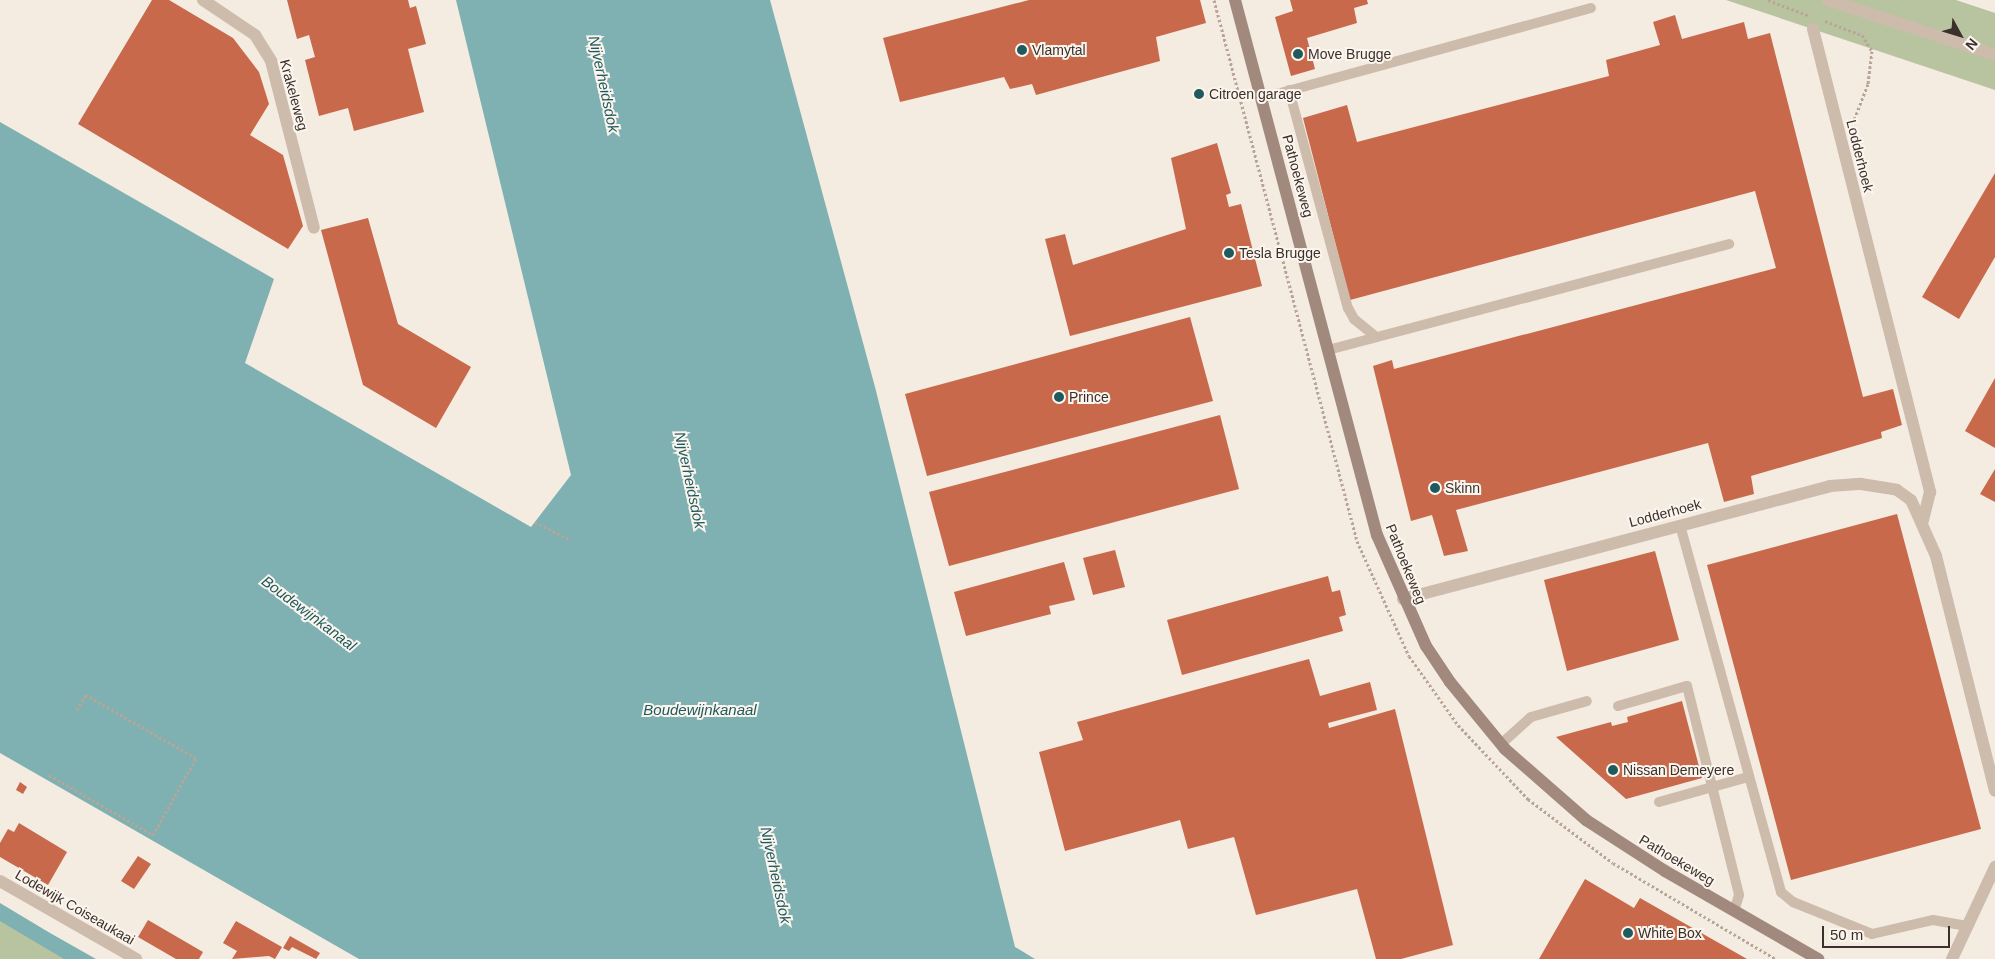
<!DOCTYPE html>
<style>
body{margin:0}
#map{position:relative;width:1995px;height:959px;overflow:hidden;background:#f4ebe1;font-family:Helvetica,sans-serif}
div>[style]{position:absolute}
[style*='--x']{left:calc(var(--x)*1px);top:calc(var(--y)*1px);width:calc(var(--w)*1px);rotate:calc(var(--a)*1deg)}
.green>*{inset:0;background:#b8c4a0}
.water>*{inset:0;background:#7fb0b2}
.building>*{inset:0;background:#c8694b}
.path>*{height:3px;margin-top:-1.5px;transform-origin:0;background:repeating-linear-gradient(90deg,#b9a596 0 2.5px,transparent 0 5px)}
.service>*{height:10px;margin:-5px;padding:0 5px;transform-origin:5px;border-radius:5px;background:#cdbbac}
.minor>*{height:12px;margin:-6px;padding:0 6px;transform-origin:6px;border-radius:6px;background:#cdbbac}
.tertiary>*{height:12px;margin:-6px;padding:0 6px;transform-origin:6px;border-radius:6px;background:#cdbbac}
.secondary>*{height:12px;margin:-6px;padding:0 6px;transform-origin:6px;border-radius:6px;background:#a18a7d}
.dots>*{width:14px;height:14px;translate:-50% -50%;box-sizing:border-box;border:2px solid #fbf5ee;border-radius:50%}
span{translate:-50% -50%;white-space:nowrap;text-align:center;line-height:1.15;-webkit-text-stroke:4px #fbf5ee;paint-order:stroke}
.poi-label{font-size:14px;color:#3b302b}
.left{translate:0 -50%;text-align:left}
.street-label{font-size:14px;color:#3b302b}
.water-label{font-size:15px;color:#1f5a5e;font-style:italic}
.north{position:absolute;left:1935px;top:10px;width:50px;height:50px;-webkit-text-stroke:4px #fbf5ee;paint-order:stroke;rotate:129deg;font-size:14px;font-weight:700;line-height:20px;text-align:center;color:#3b302b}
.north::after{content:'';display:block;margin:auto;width:18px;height:22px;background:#3b302b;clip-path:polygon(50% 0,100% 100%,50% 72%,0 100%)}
.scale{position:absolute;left:1822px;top:926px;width:128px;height:22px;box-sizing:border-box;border:2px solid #3b302b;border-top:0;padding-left:6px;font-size:15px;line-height:18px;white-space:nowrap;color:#3b302b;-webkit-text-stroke:4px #fbf5ee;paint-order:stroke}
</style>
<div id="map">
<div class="green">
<i style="clip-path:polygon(1726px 0,1956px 0,1995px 13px,1995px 90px)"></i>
<i style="clip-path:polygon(0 911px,83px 959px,0 959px)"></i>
</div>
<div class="water">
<i style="clip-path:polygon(456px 0,770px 0,875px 387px,1015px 947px,1035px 959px,359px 959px,0 753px,0 122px,274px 279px,245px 363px,531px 527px,571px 475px)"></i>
<i style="clip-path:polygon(0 903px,50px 933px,96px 959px,64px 959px,15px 930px,0 921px)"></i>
</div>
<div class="building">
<i style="clip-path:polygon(152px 0,169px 0,233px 38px,259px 72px,269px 104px,250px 135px,283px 155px,303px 226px,288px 249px,78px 124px)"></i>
<i style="clip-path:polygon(287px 0,408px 0,410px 8px,416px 6px,426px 44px,408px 49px,424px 112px,354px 131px,348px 108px,319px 116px,305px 60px,315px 57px,309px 35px,297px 39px)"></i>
<i style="clip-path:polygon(1029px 0,1200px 0,1206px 23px,1156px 37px,1160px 61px,1036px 95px,1032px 84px,1010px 89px,1004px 77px,900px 102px,883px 38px)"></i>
<i style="clip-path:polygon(1290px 0,1367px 0,1368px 4px,1354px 8px,1357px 23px,1307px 38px,1315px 69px,1291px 76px,1275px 17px,1293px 11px)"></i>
<i style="clip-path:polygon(1675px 15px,1682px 39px,1744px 22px,1748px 39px,1770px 33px,1863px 397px,1893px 389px,1902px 425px,1881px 432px,1882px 438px,1751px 476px,1754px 494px,1724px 502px,1708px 443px,1456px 510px,1468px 551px,1444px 556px,1432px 515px,1411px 521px,1373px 366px,1392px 360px,1394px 369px,1776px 268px,1755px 191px,1350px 300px,1303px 118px,1347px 105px,1357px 142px,1609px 76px,1606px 60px,1660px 45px,1653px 22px)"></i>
<i style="clip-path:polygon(1203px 89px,1205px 95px,1195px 98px,1193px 92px)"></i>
<i style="clip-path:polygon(1217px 143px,1231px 193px,1226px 195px,1229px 207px,1241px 204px,1262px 286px,1070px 336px,1045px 239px,1065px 234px,1073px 265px,1186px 229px,1171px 158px)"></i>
<i style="clip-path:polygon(1995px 173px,1995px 257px,1959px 319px,1922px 297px)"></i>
<i style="clip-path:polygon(368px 218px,398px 324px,471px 367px,436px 428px,363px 385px,321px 230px)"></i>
<i style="clip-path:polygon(1190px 317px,1213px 401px,927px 476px,905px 394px)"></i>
<i style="clip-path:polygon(1995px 378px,1995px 448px,1965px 431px)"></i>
<i style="clip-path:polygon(1220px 415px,1239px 489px,949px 566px,929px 492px)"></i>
<i style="clip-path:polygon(1995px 469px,1995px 502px,1980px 494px)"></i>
<i style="clip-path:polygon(1897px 514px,1981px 829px,1791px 880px,1707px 565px)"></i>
<i style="clip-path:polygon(1115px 550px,1125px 587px,1093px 595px,1083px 558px)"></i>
<i style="clip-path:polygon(1655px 551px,1679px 640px,1567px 671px,1544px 580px)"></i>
<i style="clip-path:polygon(1064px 562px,1075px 600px,1049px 606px,1051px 614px,966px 636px,954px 592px)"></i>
<i style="clip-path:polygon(1328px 576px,1332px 592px,1340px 590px,1346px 615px,1339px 617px,1343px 631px,1182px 675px,1167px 620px)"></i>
<i style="clip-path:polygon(1309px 659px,1320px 696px,1370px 682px,1377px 710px,1328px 723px,1329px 728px,1395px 709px,1453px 945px,1401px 959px,1376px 959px,1357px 889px,1256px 915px,1234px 837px,1188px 849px,1180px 820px,1065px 851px,1039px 752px,1083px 740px,1077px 722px)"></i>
<i style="clip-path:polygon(1682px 701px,1702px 778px,1626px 799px,1556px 737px,1611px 722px,1612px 726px,1628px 722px,1627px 717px)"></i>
<i style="clip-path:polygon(20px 782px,27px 787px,23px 794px,16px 790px)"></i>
<i style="clip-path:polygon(19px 823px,67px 852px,48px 885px,0 857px,0 843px,8px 829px,14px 832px)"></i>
<i style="clip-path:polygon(138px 856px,151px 864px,134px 889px,121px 881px)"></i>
<i style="clip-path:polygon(1585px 879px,1634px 908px,1640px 898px,1747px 959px,1539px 959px)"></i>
<i style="clip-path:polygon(148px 920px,203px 952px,199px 959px,176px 959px,138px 937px)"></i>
<i style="clip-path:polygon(236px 921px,282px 947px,275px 959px,269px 956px,232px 959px,237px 951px,223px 943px)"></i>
<i style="clip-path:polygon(290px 936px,320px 953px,316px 959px,292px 947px,289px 951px,283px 948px)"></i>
</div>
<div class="path">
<i style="--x:1214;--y:0;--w:560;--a:75.19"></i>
<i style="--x:1357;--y:541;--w:126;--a:65.7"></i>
<i style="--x:1409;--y:656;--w:85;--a:54.6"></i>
<i style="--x:1458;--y:725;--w:102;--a:46.6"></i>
<i style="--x:1528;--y:799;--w:106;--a:37"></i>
<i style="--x:1613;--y:863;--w:189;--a:30.5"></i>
<i style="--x:1768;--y:0;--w:45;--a:20.9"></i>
<i style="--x:1825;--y:21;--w:40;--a:21"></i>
<i style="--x:1862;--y:35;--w:19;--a:58"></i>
<i style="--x:1872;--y:51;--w:33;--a:97"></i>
<i style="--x:1868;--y:84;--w:44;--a:111.3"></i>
<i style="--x:535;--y:522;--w:39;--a:27"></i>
<i style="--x:49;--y:775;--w:120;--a:30"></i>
<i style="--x:153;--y:835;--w:88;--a:-60.8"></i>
<i style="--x:196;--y:758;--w:127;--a:-150.2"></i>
<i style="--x:86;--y:695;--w:19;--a:122"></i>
</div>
<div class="service">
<i style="--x:1289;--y:90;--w:226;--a:74.9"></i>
<i style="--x:1348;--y:308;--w:13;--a:61"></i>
<i style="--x:1354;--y:319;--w:28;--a:39"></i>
<i style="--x:1262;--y:98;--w:341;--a:-15.3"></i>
<i style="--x:1328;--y:350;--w:415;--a:-14.8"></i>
<i style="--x:1680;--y:525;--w:381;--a:74.6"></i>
<i style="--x:1781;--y:892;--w:16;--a:40"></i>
<i style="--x:1793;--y:902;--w:85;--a:22.1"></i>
<i style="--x:1872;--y:934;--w:63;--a:-12.9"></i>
<i style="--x:1933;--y:920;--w:36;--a:10"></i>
<i style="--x:1618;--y:706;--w:72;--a:-16.2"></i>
<i style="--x:1687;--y:686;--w:215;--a:76"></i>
<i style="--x:1739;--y:895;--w:17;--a:107"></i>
<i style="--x:1501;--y:744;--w:40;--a:-42"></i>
<i style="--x:1531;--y:717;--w:58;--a:-15.9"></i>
<i style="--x:1659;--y:802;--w:92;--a:-15.7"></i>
</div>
<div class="minor">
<i style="--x:203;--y:0;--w:63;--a:33.9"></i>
<i style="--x:255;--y:35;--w:31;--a:58"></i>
<i style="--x:271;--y:61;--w:172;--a:75.6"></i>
<i style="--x:1828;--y:0;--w:176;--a:18.2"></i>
<i style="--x:1813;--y:29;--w:478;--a:75.8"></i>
<i style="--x:1930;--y:492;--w:30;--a:104"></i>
<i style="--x:1403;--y:599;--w:442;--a:-14.8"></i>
<i style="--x:1830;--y:486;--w:31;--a:-4"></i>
<i style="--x:1861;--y:484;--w:36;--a:9"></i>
<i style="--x:1897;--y:490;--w:17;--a:36"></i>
<i style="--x:1911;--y:500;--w:61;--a:65.9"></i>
<i style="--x:1936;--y:556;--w:242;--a:75.9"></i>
<i style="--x:1952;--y:959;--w:102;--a:-64.9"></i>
</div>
<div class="tertiary">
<i style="--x:0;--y:881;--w:157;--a:29.8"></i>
</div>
<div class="secondary">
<i style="--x:1235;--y:0;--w:554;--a:75.14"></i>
<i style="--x:1377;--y:535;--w:121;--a:66.2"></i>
<i style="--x:1426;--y:646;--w:43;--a:56.3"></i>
<i style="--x:1450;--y:682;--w:87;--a:50.6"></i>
<i style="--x:1505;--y:749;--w:108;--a:41.2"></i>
<i style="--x:1586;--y:820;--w:94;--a:32.8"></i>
<i style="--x:1665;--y:871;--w:177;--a:29.9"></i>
</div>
<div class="dots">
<i style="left:1022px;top:50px;background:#1f5a5e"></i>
<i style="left:1298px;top:54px;background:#1f5a5e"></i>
<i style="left:1199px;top:94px;background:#1f5a5e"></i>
<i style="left:1229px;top:253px;background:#1f5a5e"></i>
<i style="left:1059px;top:397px;background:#1f5a5e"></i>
<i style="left:1435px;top:488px;background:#1f5a5e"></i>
<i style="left:1613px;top:770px;background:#1f5a5e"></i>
<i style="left:1628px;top:933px;background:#1f5a5e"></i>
</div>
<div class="poi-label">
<span class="left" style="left:1032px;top:50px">Vlamytal</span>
<span class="left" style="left:1308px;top:54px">Move Brugge</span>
<span class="left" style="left:1209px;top:94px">Citroen garage</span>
<span class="left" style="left:1239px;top:253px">Tesla Brugge</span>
<span class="left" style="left:1069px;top:397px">Prince</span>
<span class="left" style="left:1445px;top:488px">Skinn</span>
<span class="left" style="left:1623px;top:770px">Nissan Demeyere</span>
<span class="left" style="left:1638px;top:933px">White Box</span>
</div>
<div class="street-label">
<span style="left:294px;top:95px;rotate:75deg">Krakeleweg</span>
<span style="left:1860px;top:156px;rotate:76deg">Lodderhoek</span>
<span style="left:1298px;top:176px;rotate:75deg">Pathoekeweg</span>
<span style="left:1665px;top:513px;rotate:-15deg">Lodderhoek</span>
<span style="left:1406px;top:564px;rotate:68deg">Pathoekeweg</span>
<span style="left:1677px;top:860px;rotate:31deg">Pathoekeweg</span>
<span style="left:75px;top:907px;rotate:30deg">Lodewijk Coiseaukaai</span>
</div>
<div class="water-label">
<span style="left:604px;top:84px;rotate:78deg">Nijverheidsdok</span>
<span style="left:690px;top:480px;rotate:78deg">Nijverheidsdok</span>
<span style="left:309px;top:613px;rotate:37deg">Boudewijnkanaal</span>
<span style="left:700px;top:710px">Boudewijnkanaal</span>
<span style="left:776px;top:875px;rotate:78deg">Nijverheidsdok</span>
</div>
<div class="north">N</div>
<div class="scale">50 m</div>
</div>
